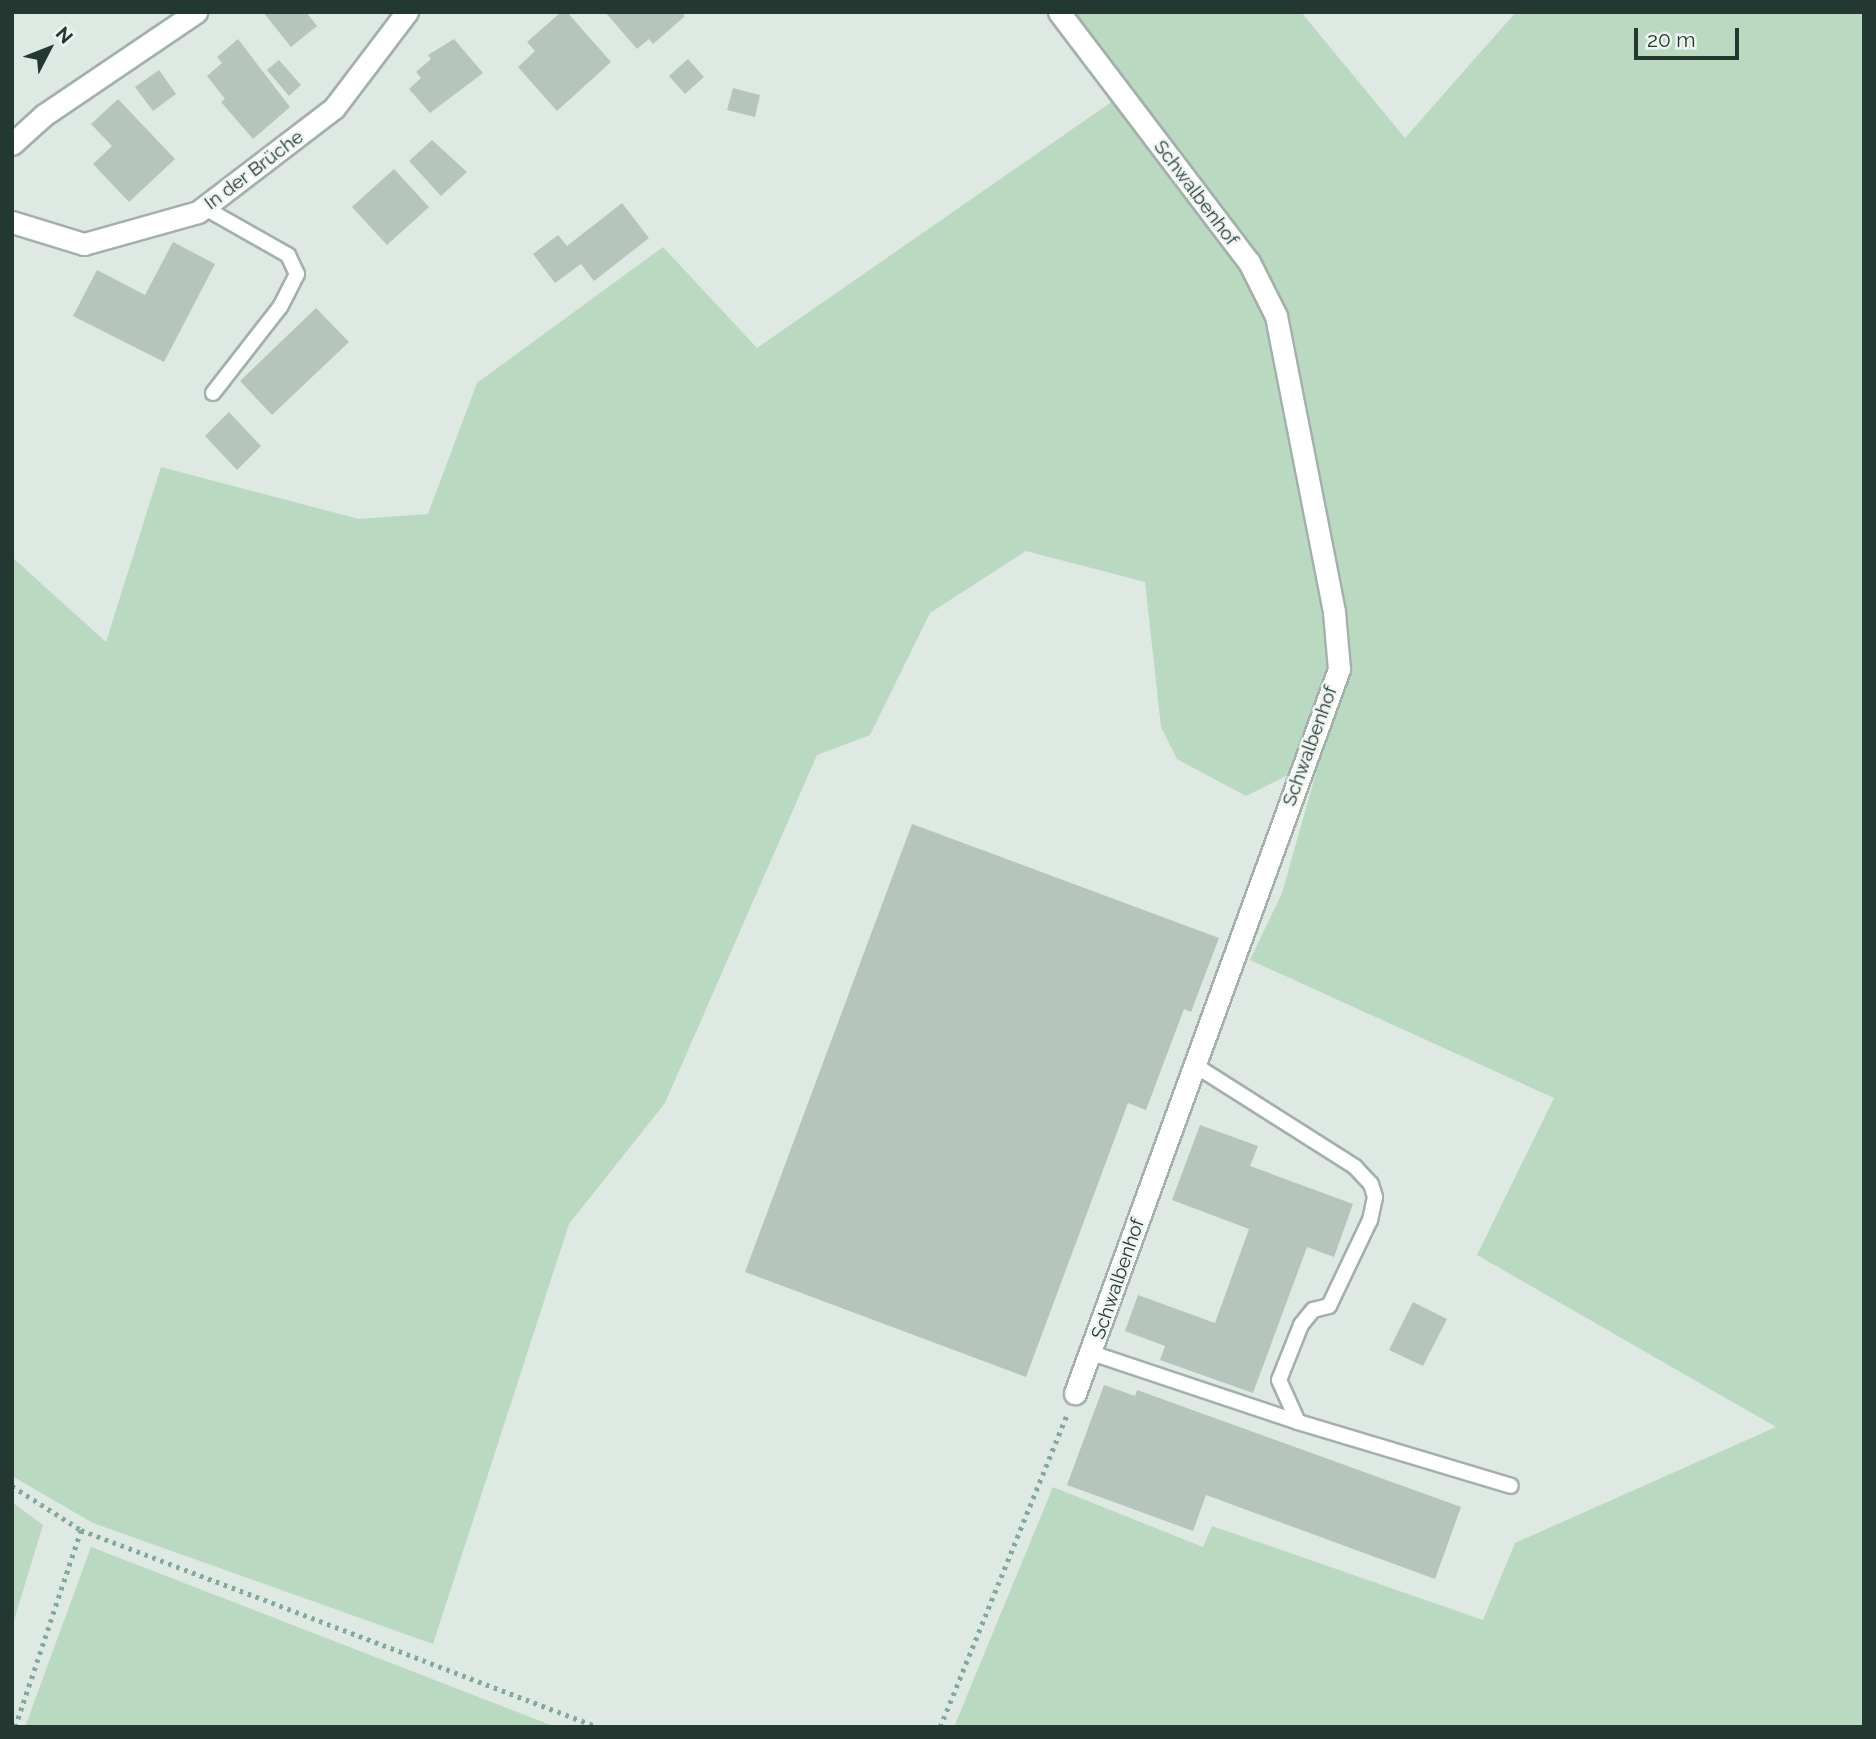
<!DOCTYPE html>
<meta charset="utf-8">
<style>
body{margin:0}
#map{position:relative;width:1876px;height:1739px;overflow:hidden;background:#dfe9e4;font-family:Raleway,sans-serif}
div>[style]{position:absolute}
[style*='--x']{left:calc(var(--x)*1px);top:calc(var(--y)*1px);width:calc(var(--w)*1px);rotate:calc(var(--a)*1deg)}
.green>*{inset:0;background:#b9d9c1}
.building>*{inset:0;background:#b5c4bd}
.path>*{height:4.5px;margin-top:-2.25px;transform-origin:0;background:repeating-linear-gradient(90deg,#82aa9c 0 3.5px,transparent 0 8.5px)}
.roads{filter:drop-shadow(2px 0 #a3b0ab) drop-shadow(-2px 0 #a3b0ab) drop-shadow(0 2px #a3b0ab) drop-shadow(0 -2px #a3b0ab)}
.service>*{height:14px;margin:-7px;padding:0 7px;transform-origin:7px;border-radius:7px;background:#fff}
.minor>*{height:21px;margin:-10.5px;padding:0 10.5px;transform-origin:10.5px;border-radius:10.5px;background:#fff}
span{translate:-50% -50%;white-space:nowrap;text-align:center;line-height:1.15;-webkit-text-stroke:5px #eff6f2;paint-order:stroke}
.street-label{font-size:19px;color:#223831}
.frame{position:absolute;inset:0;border:14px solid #223831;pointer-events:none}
.north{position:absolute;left:14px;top:14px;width:70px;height:70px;-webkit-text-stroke:5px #eff6f2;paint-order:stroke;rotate:48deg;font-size:19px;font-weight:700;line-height:28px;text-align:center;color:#223831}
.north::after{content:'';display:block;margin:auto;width:24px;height:32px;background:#223831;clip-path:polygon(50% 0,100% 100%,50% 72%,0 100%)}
.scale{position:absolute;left:1634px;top:28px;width:105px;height:32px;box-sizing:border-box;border:4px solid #223831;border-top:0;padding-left:9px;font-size:21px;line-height:24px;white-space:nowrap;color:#223831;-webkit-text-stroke:5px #eff6f2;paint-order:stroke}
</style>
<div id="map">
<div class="green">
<i style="clip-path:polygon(1068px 12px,1301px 12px,1405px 138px,1516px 12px,1864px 12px,1864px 1727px,954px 1727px,1053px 1487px,1203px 1547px,1212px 1526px,1483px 1620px,1515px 1543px,1776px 1427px,1477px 1255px,1554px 1098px,1250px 960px,1282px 893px,1344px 674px,1339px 612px,1316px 462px,1285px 316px,1259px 262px)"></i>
<i style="clip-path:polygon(1120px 96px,1243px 264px,1271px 317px,1328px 616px,1330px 667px,1288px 775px,1246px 796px,1177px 759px,1161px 727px,1145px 582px,1026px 551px,930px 613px,870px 735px,817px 755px,665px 1103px,569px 1224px,433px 1644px,93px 1523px,12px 1476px,12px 557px,106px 642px,161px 467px,359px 519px,428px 514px,477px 383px,663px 247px,757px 348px)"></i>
<i style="clip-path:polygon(12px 1502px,43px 1525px,12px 1627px)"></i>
<i style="clip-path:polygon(91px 1547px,538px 1720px,556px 1727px,25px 1727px)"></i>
</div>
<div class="building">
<i style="clip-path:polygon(263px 12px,306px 12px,317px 26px,291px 47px)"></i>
<i style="clip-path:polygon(561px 12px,567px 12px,611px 62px,557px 111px,518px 67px,535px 51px,527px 42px)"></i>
<i style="clip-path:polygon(605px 12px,681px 12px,685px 16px,653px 44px,649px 39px,637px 49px)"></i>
<i style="clip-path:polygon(238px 39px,290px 107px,253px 139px,221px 102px,225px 99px,207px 76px,222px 63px,217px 57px)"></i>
<i style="clip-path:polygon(454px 39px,483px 73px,430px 113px,409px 89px,421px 78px,416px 72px,431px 59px,428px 55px)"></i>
<i style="clip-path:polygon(688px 59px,704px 77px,685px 94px,669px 76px)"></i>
<i style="clip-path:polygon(279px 60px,301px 85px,289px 96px,267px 70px)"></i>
<i style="clip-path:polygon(159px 70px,176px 94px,153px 111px,135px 87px)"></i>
<i style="clip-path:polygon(733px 88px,760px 95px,755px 117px,727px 110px)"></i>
<i style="clip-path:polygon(118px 99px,175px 159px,129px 202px,93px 164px,112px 146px,91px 124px)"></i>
<i style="clip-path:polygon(432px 140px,467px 172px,441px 196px,409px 161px)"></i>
<i style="clip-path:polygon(394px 169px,429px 207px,387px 245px,352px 207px)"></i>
<i style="clip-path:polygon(622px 203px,649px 238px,594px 281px,581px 264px,555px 283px,533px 254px,558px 235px,567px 246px)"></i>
<i style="clip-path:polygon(173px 242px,215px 264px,164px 362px,73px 316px,97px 270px,145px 295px)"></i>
<i style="clip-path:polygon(316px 308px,349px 342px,272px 415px,240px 381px)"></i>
<i style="clip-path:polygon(229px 412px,261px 446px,237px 470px,205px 436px)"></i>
<i style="clip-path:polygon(912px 824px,1219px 938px,1191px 1012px,1184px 1009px,1146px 1110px,1128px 1103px,1026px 1377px,745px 1272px)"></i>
<i style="clip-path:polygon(1200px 1125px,1258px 1146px,1250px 1166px,1353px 1204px,1334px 1257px,1307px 1247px,1253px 1393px,1160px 1360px,1165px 1346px,1125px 1331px,1138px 1295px,1215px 1323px,1249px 1229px,1172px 1200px)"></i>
<i style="clip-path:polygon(1413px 1302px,1447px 1319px,1423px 1366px,1389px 1350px)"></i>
<i style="clip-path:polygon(1104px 1385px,1135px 1396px,1137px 1390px,1461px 1507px,1435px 1579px,1206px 1495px,1193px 1531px,1067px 1485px)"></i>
</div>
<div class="path">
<i style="--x:12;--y:1486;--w:82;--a:32.5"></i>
<i style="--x:81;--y:1530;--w:553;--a:20.86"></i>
<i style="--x:15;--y:1727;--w:208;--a:-71.5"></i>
<i style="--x:940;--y:1727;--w:336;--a:-67.9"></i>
</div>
<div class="roads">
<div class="service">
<i style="--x:203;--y:207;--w:98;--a:29.5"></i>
<i style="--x:288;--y:255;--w:21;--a:65"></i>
<i style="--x:297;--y:274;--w:37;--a:117"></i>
<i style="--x:280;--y:307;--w:109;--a:127.9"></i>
<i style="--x:1193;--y:1064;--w:192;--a:32.4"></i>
<i style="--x:1355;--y:1167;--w:23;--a:47"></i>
<i style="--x:1371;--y:1184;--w:14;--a:73"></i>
<i style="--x:1375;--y:1197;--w:24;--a:102"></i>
<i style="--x:1370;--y:1220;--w:95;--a:115.5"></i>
<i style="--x:1329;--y:1306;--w:16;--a:166"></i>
<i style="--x:1313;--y:1310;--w:19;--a:129"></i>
<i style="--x:1301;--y:1325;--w:59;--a:111.8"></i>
<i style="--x:1279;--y:1380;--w:46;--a:65.7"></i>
<i style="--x:1298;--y:1422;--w:222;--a:16.7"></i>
<i style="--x:1092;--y:1353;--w:217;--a:18.5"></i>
</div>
<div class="minor">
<i style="--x:1059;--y:12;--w:314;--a:52.8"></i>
<i style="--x:1249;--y:262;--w:60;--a:63.4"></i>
<i style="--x:1276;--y:316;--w:302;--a:78.9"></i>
<i style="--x:1334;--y:612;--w:57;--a:85"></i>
<i style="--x:1339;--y:669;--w:771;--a:110.03"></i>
<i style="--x:12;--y:144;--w:43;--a:-42.2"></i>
<i style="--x:44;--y:115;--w:184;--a:-34.1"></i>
<i style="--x:12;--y:222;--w:75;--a:17"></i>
<i style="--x:84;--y:244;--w:118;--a:-15.7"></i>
<i style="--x:198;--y:212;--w:171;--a:-37.4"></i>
<i style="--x:334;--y:108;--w:121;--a:-52.8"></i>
</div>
</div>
<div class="street-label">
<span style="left:254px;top:170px;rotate:-37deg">In der Brüche</span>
<span style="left:1196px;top:193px;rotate:53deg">Schwalbenhof</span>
<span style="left:1310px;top:746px;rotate:-70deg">Schwalbenhof</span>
<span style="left:1118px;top:1279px;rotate:-71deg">Schwalbenhof</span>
</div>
<div class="frame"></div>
<div class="north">N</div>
<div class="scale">20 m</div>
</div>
